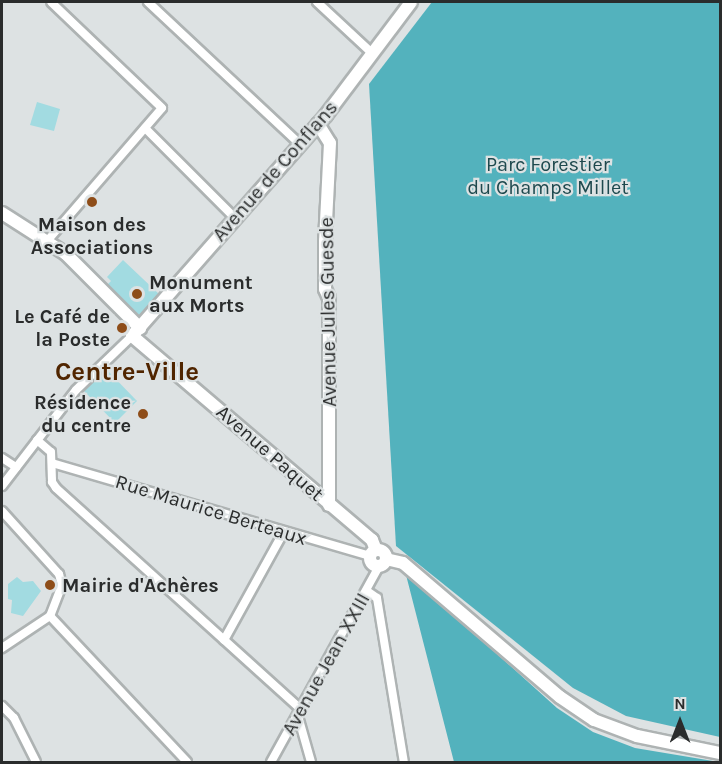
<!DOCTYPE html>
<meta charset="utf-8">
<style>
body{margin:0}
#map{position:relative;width:722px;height:764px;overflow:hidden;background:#dde2e3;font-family:Karla,sans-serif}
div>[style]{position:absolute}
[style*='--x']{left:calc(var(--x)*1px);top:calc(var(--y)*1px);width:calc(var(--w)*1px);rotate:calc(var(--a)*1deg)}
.green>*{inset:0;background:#a2dbe1}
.forest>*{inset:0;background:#53b2bd}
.roads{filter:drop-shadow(2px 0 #aeb3b3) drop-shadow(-2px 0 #aeb3b3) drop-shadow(0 2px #aeb3b3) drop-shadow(0 -2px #aeb3b3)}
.street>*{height:8px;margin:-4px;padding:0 4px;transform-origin:4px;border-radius:4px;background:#fff}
.secondary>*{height:12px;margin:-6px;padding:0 6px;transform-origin:6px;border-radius:6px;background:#fff}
.secondary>.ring{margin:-6px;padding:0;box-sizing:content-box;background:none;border:12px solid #fff;border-radius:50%}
.dots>*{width:16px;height:16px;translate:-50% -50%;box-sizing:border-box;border:3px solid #dde2e3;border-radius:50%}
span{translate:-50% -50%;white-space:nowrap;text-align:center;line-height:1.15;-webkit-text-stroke:4.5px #dde2e3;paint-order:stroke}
.park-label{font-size:20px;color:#1e494e}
.street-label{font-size:20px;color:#2a2c2c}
.poi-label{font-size:20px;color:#2a2c2c;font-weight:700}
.left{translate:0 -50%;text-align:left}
.right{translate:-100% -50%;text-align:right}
.district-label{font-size:26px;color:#502500;font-weight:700}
.frame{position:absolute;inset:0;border:3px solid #2a2c2c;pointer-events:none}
.north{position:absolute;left:650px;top:692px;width:60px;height:60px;-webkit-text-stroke:4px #dde2e3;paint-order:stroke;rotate:0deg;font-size:16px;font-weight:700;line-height:24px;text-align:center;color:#2a2c2c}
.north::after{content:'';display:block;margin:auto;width:21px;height:27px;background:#2a2c2c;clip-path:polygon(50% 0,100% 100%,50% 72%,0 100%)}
</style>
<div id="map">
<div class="green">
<i style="clip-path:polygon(37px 102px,60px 109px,54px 131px,30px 125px)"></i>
<i style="clip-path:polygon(123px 260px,160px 295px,140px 316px,106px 286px,111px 281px,107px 277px)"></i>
<i style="clip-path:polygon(106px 369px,137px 401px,115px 423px,84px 391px)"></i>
<i style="clip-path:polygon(17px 577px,23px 582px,33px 581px,41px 591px,23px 616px,11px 613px,12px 600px,8px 599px,8px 584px)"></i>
</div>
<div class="forest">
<i style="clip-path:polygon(432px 2px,720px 2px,720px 737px,626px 716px,573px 688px,396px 546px,369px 84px)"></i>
<i style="clip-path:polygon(405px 571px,557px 708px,593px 732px,635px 748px,719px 762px,454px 762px)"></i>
</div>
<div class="roads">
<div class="street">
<i style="--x:148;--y:2;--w:208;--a:43.1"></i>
<i style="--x:317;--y:2;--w:76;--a:42.9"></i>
<i style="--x:145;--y:128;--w:127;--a:45"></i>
<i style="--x:48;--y:240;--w:174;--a:-49.2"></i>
<i style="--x:162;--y:108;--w:153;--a:-136.3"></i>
<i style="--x:37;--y:440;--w:18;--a:41"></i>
<i style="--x:51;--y:452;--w:30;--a:88"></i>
<i style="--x:52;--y:482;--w:7;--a:56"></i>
<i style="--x:56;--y:488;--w:330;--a:42.1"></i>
<i style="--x:2;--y:458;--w:17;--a:33"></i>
<i style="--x:52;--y:463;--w:331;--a:16.3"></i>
<i style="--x:2;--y:486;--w:121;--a:-52.4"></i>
<i style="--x:76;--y:390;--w:78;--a:-44"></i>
<i style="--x:2;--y:511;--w:85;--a:47.9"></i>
<i style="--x:59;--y:574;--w:11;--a:75"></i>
<i style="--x:62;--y:585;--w:33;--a:111"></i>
<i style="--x:50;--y:616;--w:58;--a:146.3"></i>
<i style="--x:367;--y:591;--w:12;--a:35"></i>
<i style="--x:377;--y:598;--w:166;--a:80.7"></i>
<i style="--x:50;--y:616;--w:200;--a:46.8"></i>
<i style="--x:224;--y:640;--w:122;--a:-61.1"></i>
<i style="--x:2;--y:706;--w:17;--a:45"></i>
<i style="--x:14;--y:718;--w:49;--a:63.4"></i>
<i style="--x:298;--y:716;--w:48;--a:74.2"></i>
<i style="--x:271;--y:762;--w:224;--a:-61.1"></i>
</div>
<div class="secondary">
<i style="--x:318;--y:124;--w:22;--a:58"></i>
<i style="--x:330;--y:143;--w:98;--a:92.9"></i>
<i style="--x:325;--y:241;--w:48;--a:90"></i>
<i style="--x:325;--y:289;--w:10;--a:66"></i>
<i style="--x:329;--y:298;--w:207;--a:90"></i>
<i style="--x:2;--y:213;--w:76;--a:32.6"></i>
<i style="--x:66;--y:254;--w:105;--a:45"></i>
<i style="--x:376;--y:550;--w:11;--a:-112"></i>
<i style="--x:372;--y:540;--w:315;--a:-139.6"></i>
<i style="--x:132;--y:336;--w:294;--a:-48.7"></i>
<i style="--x:326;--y:115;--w:141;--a:-53"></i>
<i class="ring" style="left:370px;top:550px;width:4px;height:4px"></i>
<i style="--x:386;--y:559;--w:17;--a:13"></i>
<i style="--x:403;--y:563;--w:206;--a:40.5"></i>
<i style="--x:560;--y:697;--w:41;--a:34.1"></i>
<i style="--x:594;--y:720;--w:46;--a:20.4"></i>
<i style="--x:637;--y:736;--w:85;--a:11.6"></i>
</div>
</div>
<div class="dots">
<i style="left:92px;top:202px;background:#8e4d19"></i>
<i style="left:137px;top:294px;background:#8e4d19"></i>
<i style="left:122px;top:328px;background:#8e4d19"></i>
<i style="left:143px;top:414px;background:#8e4d19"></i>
<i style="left:50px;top:585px;background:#8e4d19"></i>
</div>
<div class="park-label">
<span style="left:548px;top:176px">Parc Forestier<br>du Champs Millet</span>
</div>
<div class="street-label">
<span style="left:275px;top:171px;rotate:-49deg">Avenue de Conflans</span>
<span style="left:328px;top:312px;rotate:-91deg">Avenue Jules Guesde</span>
<span style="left:270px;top:453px;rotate:41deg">Avenue Paquet</span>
<span style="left:211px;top:510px;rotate:17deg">Rue Maurice Berteaux</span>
<span style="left:326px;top:664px;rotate:-61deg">Avenue Jean XXIII</span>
</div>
<div class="poi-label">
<span style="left:92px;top:236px">Maison des<br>Associations</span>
<span class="left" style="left:149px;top:294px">Monument<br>aux Morts</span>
<span class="right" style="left:110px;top:328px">Le Café de<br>la Poste</span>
<span class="right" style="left:131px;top:414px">Résidence<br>du centre</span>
<span class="left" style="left:62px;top:585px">Mairie d'Achères</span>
</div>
<div class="district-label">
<span style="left:127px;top:372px">Centre-Ville</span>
</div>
<div class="frame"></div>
<div class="north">N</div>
</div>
